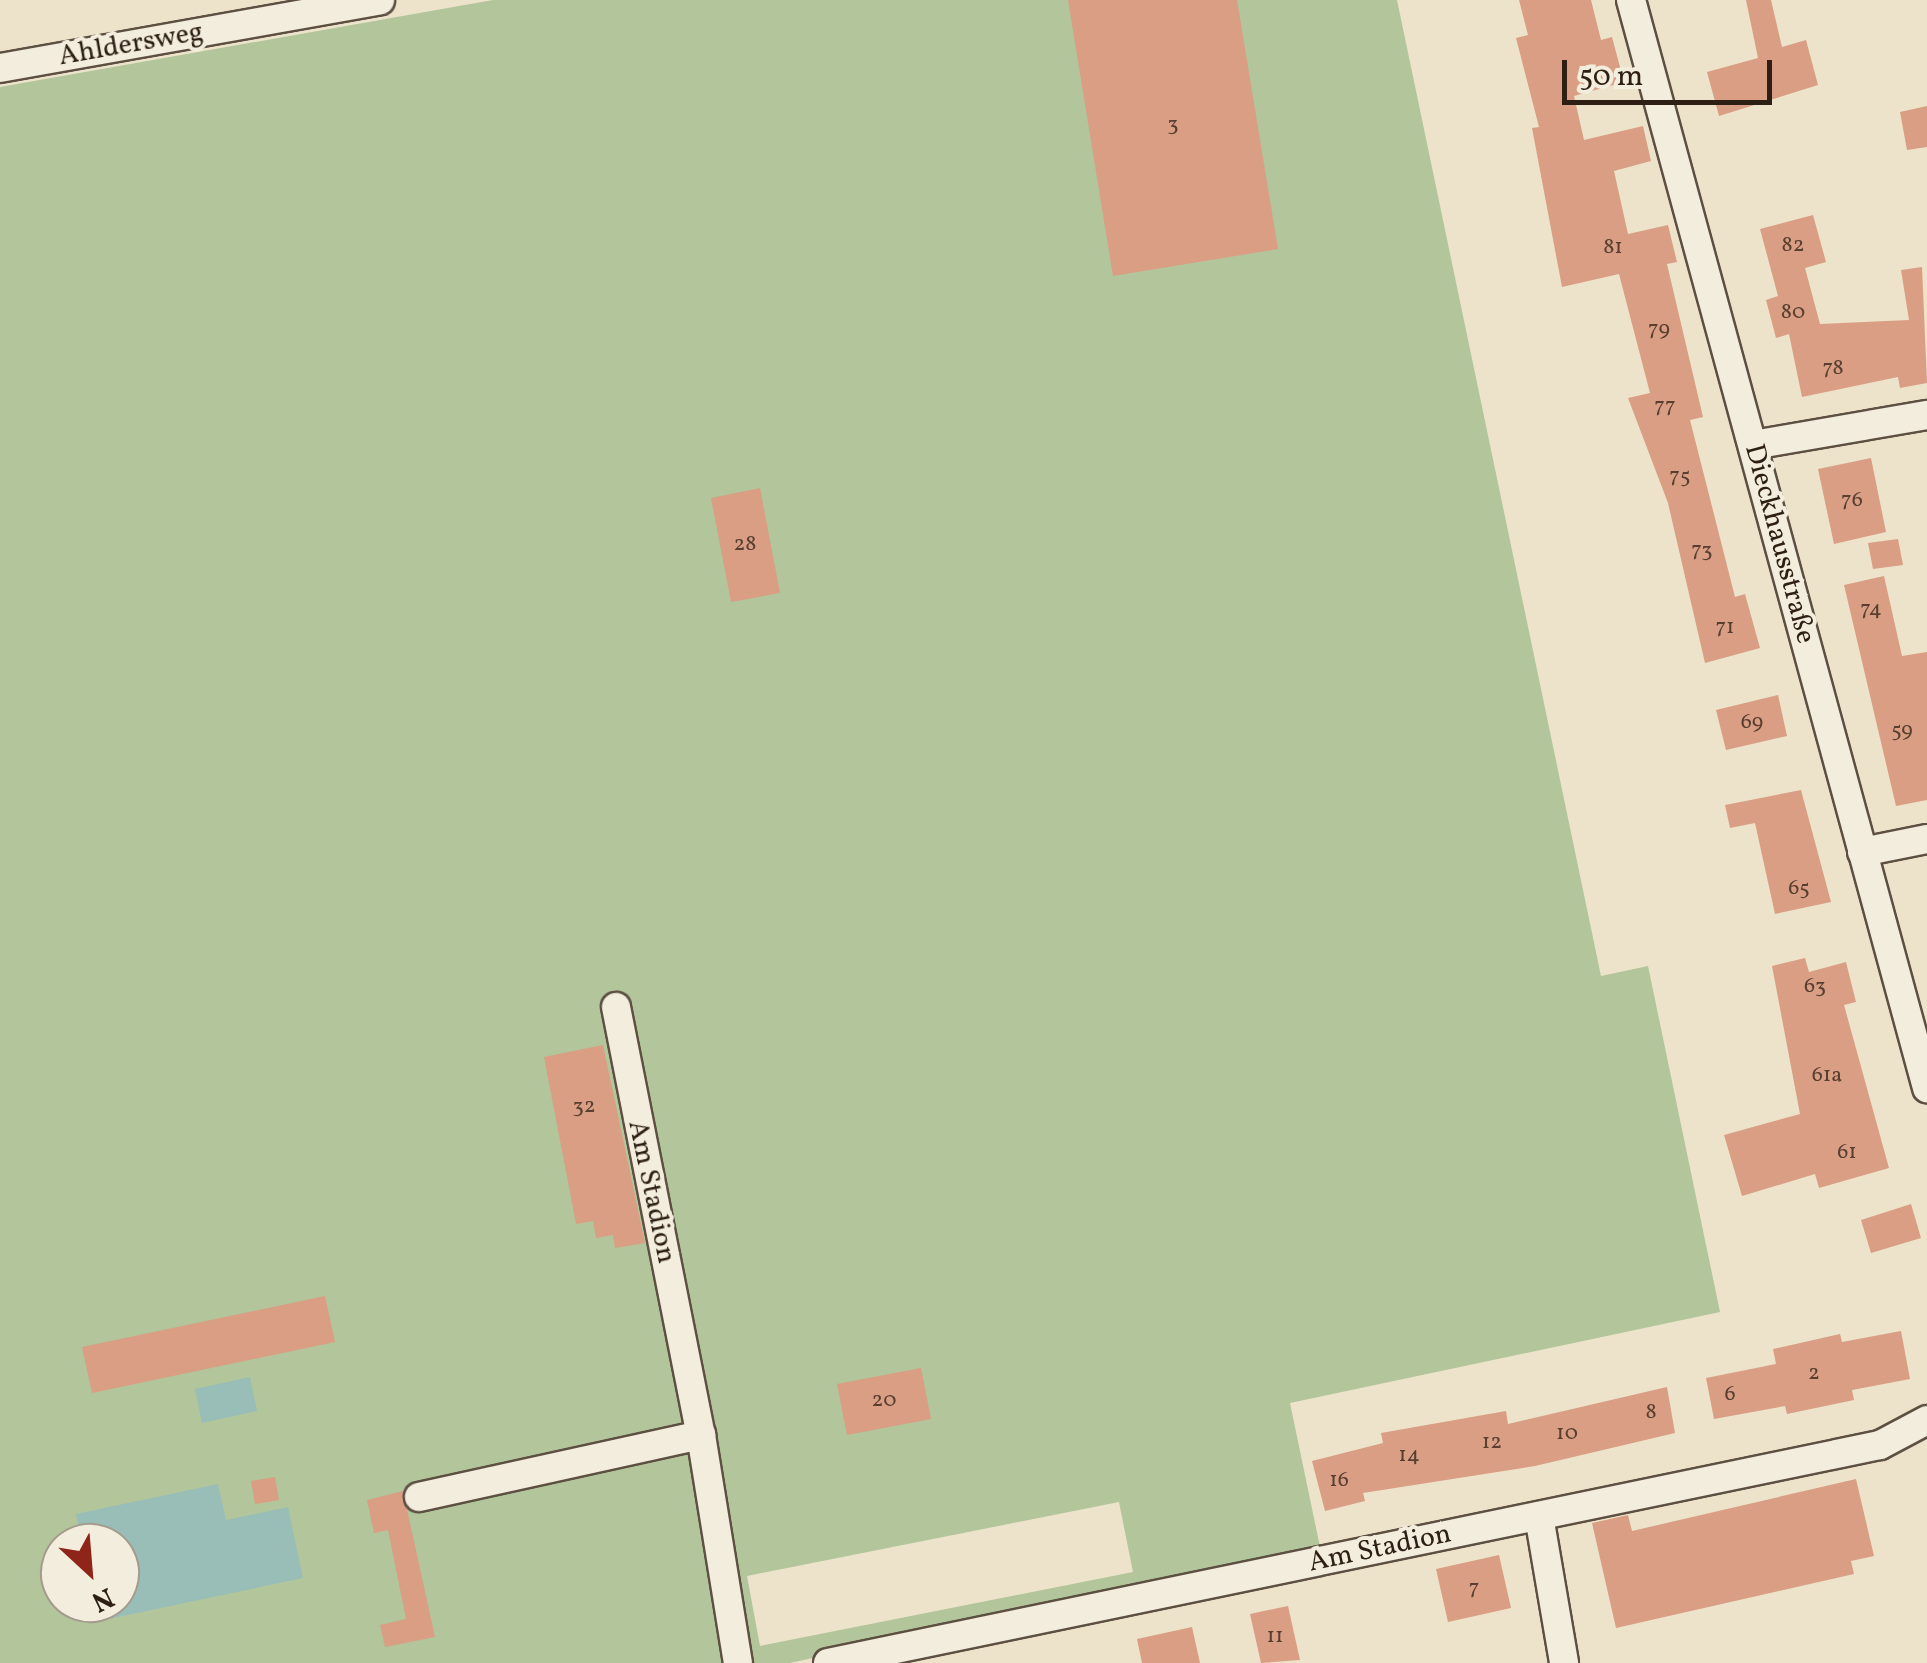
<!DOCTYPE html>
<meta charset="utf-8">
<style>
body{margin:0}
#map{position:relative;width:1927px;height:1663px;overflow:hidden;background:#ece3ca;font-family:Vollkorn,serif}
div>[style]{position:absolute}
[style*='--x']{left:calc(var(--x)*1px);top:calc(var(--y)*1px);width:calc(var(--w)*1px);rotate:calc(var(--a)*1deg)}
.green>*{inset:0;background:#b2c59b}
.water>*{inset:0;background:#99beb7}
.building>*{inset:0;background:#d99e83}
.roads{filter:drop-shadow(2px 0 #5d5042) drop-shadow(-2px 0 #5d5042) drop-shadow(0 2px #5d5042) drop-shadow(0 -2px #5d5042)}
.minor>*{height:28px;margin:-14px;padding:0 14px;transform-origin:14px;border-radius:14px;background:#f3eddd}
span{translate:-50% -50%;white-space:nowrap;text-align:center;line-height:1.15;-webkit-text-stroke:8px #f3eddd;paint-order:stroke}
.number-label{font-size:22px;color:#583f30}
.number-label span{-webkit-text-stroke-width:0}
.street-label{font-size:28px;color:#2d1f14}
.north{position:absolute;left:40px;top:1523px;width:100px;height:100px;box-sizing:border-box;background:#f3eddd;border:2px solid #a49b8d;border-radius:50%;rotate:154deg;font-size:28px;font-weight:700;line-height:40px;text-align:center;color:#2d1f14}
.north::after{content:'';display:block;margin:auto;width:35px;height:45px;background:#8f2418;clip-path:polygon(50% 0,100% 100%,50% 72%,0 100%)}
.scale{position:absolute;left:1562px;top:60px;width:210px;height:45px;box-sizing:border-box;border:5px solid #2d1f14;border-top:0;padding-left:12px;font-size:30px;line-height:35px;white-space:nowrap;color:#2d1f14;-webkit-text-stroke:8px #f3eddd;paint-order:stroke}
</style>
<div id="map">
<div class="green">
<i style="clip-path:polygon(evenodd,493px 0,1397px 0,1601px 976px,1648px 966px,1720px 1312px,1290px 1403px,1320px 1547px,790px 1663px,0 1663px,0 87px,493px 0,1119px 1502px,1133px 1572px,760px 1646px,747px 1576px,1119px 1502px,493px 0,60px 1543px,120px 1543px,120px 1603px,60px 1603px,60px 1543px)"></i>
</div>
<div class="water">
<i style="clip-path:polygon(250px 1377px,257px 1411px,202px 1423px,195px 1389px)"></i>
<i style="clip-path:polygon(218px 1484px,226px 1520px,288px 1507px,303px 1578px,99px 1621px,95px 1603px,120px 1603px,120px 1543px,82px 1543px,76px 1514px)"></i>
</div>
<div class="building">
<i style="clip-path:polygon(1068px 0,1237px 0,1278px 249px,1113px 276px)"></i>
<i style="clip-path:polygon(1519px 0,1591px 0,1601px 40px,1612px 37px,1624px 82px,1574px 96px,1584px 140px,1643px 126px,1651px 161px,1614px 171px,1628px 234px,1668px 225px,1677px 262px,1667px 264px,1703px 417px,1690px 420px,1735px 597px,1745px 594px,1760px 648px,1705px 663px,1668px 503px,1628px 398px,1650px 393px,1619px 274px,1562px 287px,1532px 128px,1539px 127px,1516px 38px,1528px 35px)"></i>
<i style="clip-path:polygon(1746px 0,1771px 0,1782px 47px,1806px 40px,1818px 85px,1719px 116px,1707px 72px,1758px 58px)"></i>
<i style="clip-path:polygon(1927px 106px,1927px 147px,1907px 150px,1900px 112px)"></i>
<i style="clip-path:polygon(1813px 215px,1826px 262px,1805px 268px,1820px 324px,1909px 320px,1901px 270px,1922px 267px,1927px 383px,1900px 388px,1898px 377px,1802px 397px,1789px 334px,1776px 338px,1766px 300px,1778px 296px,1760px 229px)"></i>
<i style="clip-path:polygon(1871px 458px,1886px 532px,1834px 544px,1818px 469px)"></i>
<i style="clip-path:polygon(760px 488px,780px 593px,731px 602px,711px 498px)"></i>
<i style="clip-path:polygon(1898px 539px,1903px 565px,1873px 569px,1868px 543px)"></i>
<i style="clip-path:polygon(1884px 576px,1902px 656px,1927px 652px,1927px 800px,1896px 806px,1844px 585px)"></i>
<i style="clip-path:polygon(1778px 695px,1787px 736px,1726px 750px,1716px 710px)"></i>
<i style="clip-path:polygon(1801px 790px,1831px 902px,1775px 914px,1755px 823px,1730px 828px,1725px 805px)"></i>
<i style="clip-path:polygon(1805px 958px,1809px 972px,1846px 962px,1856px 1002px,1844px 1005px,1889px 1168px,1819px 1188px,1815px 1174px,1742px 1196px,1724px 1135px,1800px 1114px,1772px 966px)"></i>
<i style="clip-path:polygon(603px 1045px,645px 1243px,615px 1248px,613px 1235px,596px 1238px,593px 1221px,576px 1224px,544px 1057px)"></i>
<i style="clip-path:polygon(1911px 1204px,1921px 1238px,1871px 1253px,1861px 1220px)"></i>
<i style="clip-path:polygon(325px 1296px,335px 1342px,92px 1393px,82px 1347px)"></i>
<i style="clip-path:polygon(1901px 1331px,1910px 1379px,1852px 1390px,1854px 1400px,1787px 1414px,1785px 1406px,1714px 1419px,1706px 1378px,1776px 1364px,1773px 1349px,1840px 1334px,1842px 1342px)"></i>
<i style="clip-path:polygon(921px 1368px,931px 1419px,847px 1435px,837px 1384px)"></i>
<i style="clip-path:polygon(1667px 1387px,1675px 1433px,1535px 1466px,1363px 1493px,1365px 1501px,1325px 1511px,1312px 1461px,1383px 1443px,1381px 1433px,1506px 1411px,1508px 1424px)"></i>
<i style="clip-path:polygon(275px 1477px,279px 1500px,255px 1504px,251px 1481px)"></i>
<i style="clip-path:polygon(1856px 1479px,1874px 1556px,1851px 1561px,1854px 1574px,1616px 1628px,1592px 1523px,1628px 1515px,1632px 1531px)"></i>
<i style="clip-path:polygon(403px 1491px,435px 1637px,385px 1647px,380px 1625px,406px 1619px,388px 1530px,374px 1533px,367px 1500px)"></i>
<i style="clip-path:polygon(1499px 1555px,1511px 1608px,1448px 1622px,1436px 1569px)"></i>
<i style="clip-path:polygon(1288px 1606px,1300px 1660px,1261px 1663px,1250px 1614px)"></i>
<i style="clip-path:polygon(1192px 1627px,1200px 1663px,1142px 1663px,1137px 1639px)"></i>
</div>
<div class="roads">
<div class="minor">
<i style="--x:1631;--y:0;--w:1128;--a:74.78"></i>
<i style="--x:0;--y:68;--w:386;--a:-10.1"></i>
<i style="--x:1753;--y:445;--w:177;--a:-9.8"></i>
<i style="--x:1862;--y:852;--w:66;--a:-11.3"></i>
<i style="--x:616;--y:1007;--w:436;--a:78.8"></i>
<i style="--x:701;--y:1435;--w:231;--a:80.8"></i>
<i style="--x:419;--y:1497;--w:289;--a:-12.4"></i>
<i style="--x:1539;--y:1516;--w:149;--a:80.3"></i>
<i style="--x:828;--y:1663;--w:1074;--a:-11.71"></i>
<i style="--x:1880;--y:1445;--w:53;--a:-28"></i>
</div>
</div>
<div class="number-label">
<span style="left:1173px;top:125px">3</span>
<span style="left:1793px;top:246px">82</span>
<span style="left:1613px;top:248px">81</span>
<span style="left:1793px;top:313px">80</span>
<span style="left:1659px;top:330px">79</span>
<span style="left:1833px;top:369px">78</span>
<span style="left:1665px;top:407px">77</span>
<span style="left:1680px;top:477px">75</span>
<span style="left:1852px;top:501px">76</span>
<span style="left:745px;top:545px">28</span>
<span style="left:1702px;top:551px">73</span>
<span style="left:1871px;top:610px">74</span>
<span style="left:1725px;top:628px">71</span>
<span style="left:1752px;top:723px">69</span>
<span style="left:1902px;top:731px">59</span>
<span style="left:1799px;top:889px">65</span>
<span style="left:1815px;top:987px">63</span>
<span style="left:1827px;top:1076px">61a</span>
<span style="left:584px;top:1107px">32</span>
<span style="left:1847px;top:1153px">61</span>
<span style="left:1814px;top:1374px">2</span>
<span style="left:1730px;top:1395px">6</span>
<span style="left:884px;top:1401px">20</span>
<span style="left:1651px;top:1413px">8</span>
<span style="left:1567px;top:1434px">10</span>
<span style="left:1492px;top:1443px">12</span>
<span style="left:1409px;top:1456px">14</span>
<span style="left:1339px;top:1481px">16</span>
<span style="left:1474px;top:1589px">7</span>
<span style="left:1275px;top:1637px">11</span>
</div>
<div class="street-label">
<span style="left:131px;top:45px;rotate:-10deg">Ahldersweg</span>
<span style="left:1779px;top:544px;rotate:75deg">Dieckhausstraße</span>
<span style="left:651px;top:1192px;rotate:78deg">Am Stadion</span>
<span style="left:1380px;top:1549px;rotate:-12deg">Am Stadion</span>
</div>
<div class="north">N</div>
<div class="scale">50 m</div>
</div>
